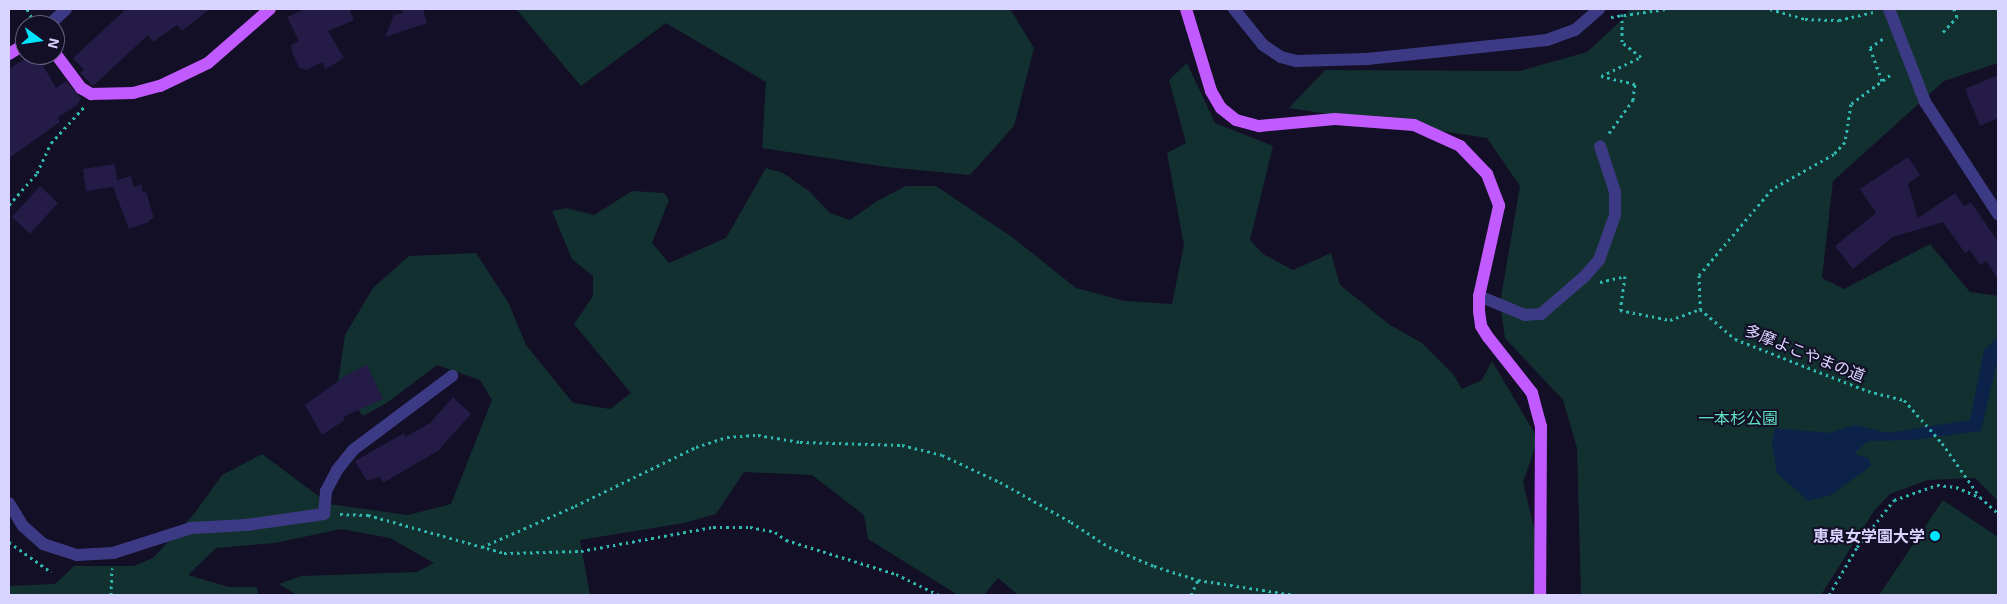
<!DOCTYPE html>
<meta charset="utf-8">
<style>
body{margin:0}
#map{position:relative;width:2007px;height:604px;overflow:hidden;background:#130f26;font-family:"Exo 2","Noto Sans JP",sans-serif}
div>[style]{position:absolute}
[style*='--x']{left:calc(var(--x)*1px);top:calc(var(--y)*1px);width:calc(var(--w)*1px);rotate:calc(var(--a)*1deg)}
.green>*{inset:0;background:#12302f}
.water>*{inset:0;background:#0c2248}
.building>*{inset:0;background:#241b47}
.path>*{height:3px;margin-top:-1.5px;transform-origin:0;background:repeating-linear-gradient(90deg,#2fb8b0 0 2.5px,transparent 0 6.5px)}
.minor>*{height:12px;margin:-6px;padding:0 6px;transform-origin:6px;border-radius:6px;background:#3d3a85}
.major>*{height:12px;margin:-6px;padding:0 6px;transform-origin:6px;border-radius:6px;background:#c25bff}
.dots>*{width:14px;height:14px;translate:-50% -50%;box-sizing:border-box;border:2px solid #130f26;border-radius:50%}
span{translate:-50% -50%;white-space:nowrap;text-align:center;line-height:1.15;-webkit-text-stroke:4px #130f26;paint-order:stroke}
.street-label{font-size:16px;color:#d9d4ff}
.park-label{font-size:16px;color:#5fe0c0}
.poi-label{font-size:16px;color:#d9d4ff;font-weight:700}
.right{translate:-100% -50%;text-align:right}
.frame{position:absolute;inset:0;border:10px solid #d9d4ff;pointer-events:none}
.north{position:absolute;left:15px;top:15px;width:50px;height:50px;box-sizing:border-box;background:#130f26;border:1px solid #625e7d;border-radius:50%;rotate:104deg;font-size:14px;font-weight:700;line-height:20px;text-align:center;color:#d9d4ff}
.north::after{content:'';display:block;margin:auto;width:18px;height:22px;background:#00e5ff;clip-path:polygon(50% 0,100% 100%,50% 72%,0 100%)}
</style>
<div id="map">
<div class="green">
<i style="clip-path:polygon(516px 9px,1010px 9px,1034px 48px,1014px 126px,970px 175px,886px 167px,762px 148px,766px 82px,666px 23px,581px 86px)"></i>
<i style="clip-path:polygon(1629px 9px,1998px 9px,1998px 63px,1944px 81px,1833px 181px,1822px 278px,1844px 289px,1930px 244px,1970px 292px,1998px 296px,1998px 501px,1975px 478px,1928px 480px,1890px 494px,1874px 511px,1821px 595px,1581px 595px,1577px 448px,1563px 400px,1505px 338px,1500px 303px,1520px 186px,1487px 138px,1289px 108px,1325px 70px,1520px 71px,1587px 52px,1626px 16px)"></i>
<i style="clip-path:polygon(1187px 63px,1215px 123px,1273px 146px,1250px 240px,1263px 254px,1293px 270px,1331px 253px,1340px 285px,1390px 325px,1422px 343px,1453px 374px,1462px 389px,1482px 380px,1492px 361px,1538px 439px,1523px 482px,1535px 532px,1536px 595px,1018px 595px,998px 578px,984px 595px,958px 595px,868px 539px,864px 515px,812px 475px,744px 472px,716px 514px,684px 523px,580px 540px,590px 595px,297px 595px,279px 584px,301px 576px,417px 572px,434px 563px,390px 538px,341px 529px,275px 543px,216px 548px,188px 575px,229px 587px,257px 587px,258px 595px,9px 595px,9px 586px,55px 584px,74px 566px,134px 566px,153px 558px,194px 514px,222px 475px,262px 454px,329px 504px,408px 515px,451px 504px,492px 400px,480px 380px,437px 365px,388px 402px,363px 416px,338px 382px,345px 335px,373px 288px,409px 256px,476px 253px,508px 302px,526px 345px,573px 403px,610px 409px,631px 393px,574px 324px,593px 296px,593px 276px,572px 259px,552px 211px,566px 208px,594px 215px,632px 191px,664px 193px,669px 200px,652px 243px,669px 263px,726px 238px,766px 168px,783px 173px,809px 191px,830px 213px,850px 220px,877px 201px,906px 186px,936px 186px,1012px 237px,1076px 288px,1125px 301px,1172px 304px,1184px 245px,1167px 153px,1186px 143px,1169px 80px)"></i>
<i style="clip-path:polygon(1943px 500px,1998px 537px,1998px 595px,1879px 595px)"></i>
</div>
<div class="water">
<i style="clip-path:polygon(1998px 337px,1998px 358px,1981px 431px,1912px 440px,1868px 441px,1854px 454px,1869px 458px,1871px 466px,1831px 495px,1808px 501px,1777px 473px,1772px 444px,1775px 428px,1829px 433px,1855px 425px,1888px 433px,1970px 420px,1984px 350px)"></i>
</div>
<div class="building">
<i style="clip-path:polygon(126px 9px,210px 9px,182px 31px,177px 25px,153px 42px,148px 35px,93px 86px,80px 73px,84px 70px,73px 58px)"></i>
<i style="clip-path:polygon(305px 9px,349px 9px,354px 20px,328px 31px,344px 58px,326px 69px,322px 62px,307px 70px,299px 68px,292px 52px,291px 45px,299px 41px,287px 17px)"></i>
<i style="clip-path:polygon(401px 9px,423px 9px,427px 23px,385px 37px,394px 15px,403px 13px)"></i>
<i style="clip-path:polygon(31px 55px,37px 55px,56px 88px,66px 81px,81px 98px,77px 105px,57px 118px,60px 122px,9px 158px,9px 69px)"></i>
<i style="clip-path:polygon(1998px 75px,1998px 118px,1980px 126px,1965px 89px)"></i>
<i style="clip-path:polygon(1908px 157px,1920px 175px,1908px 184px,1918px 218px,1955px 193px,1964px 206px,1971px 202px,1998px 242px,1998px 279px,1986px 261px,1980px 265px,1970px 250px,1965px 253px,1943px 222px,1893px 237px,1853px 269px,1835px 246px,1876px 213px,1860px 189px)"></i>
<i style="clip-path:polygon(115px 164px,117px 180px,131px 176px,134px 187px,141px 184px,143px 193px,146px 192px,154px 218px,149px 220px,149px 222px,129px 229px,113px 187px,86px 191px,83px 169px)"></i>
<i style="clip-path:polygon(40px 186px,58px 203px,30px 234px,12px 217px)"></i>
<i style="clip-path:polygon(367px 365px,383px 399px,343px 417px,345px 420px,322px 435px,305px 405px,348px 374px)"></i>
<i style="clip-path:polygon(453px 397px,471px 414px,439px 450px,383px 483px,380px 477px,367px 481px,355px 461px,404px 433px,405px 437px,430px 423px)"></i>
</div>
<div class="path">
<i style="--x:27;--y:9;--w:15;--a:62"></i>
<i style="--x:1770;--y:9;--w:36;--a:16"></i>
<i style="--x:1805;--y:19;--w:34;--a:2"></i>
<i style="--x:1839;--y:20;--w:36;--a:-13"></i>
<i style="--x:1611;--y:17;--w:55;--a:-8.4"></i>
<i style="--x:1943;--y:32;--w:21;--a:-47"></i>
<i style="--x:1957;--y:17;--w:9;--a:-111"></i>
<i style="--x:1890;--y:75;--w:49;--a:143.4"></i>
<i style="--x:1851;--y:104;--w:38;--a:99"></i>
<i style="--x:1845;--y:142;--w:16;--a:133"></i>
<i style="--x:1834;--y:154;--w:71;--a:150.6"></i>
<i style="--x:1772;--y:189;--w:113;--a:130.3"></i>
<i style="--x:1699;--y:275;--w:34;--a:88"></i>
<i style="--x:1700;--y:309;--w:46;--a:40.6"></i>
<i style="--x:1735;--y:339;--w:143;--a:21.4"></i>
<i style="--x:1868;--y:391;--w:37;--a:14"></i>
<i style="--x:1904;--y:400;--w:57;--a:48.5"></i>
<i style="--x:1942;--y:443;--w:66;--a:54.9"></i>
<i style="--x:1980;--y:497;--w:24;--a:42"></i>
<i style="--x:1882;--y:81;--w:35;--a:-110"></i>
<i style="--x:1870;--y:48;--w:17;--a:-36"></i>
<i style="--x:1609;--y:133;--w:41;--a:-54"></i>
<i style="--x:1633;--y:100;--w:16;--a:-83"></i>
<i style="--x:1635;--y:84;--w:35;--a:-167"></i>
<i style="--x:1601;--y:76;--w:44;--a:-25.4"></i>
<i style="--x:1641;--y:57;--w:24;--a:-142"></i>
<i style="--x:1622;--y:42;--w:28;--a:-90"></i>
<i style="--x:9;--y:205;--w:43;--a:-48.8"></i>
<i style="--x:37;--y:173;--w:33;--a:-65"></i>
<i style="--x:51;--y:143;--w:49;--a:-47.5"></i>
<i style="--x:1600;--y:282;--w:26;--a:-13"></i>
<i style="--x:1625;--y:276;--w:34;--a:98"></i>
<i style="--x:1620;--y:310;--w:51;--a:11.3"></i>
<i style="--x:1670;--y:320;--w:32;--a:-20"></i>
<i style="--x:340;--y:514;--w:28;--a:2"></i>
<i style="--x:368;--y:515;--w:141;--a:15.6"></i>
<i style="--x:504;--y:553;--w:77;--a:-1.5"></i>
<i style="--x:581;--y:551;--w:134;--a:-10.3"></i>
<i style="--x:713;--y:527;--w:37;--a:0"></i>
<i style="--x:750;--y:527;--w:25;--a:11"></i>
<i style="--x:775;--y:532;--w:14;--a:36"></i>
<i style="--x:786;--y:540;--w:115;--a:17.2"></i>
<i style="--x:896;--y:574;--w:48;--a:26"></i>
<i style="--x:9;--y:542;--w:52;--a:35.5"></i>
<i style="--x:482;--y:547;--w:102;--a:-23.8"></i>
<i style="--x:575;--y:506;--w:135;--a:-26"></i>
<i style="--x:696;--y:447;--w:33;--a:-18"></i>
<i style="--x:727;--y:437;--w:31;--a:-4"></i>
<i style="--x:758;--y:435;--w:43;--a:9.5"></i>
<i style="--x:800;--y:442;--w:102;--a:1.7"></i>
<i style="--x:902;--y:445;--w:41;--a:14"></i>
<i style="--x:942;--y:455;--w:64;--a:25"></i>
<i style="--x:1000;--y:482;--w:81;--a:29.4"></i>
<i style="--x:1071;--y:522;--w:45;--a:33.3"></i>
<i style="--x:1109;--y:547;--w:49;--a:22.9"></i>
<i style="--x:1154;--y:566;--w:46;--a:17.7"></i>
<i style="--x:1198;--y:580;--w:98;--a:8.8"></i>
<i style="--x:111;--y:595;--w:27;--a:-88"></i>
<i style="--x:1191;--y:595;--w:17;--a:-65"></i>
<i style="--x:1829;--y:595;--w:56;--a:-59.7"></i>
<i style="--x:1857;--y:547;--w:60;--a:-51.8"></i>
<i style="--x:1894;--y:500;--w:46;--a:-19.2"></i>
<i style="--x:1937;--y:485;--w:19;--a:6"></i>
<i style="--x:1956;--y:487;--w:25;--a:23"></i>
</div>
<div class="minor">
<i style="--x:1234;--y:9;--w:46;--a:51.1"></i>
<i style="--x:1263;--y:45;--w:22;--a:34"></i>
<i style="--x:1281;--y:57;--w:16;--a:15"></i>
<i style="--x:1296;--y:61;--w:71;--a:-1.6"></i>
<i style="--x:1367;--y:59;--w:181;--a:-6"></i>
<i style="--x:1547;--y:40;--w:30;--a:-20"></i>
<i style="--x:1575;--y:30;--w:32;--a:-41"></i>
<i style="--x:1889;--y:9;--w:100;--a:68.8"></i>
<i style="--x:1925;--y:102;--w:134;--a:56.9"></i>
<i style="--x:49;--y:25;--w:23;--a:-43"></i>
<i style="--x:1479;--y:296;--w:50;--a:22.4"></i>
<i style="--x:1525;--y:315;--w:16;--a:-4"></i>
<i style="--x:1541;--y:314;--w:58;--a:-40.8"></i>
<i style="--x:1585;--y:276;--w:21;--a:-49"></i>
<i style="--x:1599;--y:260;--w:48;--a:-70.4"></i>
<i style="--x:1615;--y:215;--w:23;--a:-90"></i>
<i style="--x:1615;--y:192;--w:48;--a:-108.1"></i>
<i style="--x:9;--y:503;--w:27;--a:59"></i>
<i style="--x:23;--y:526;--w:27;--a:42"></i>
<i style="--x:43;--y:544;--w:36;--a:18"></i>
<i style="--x:77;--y:555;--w:36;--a:-3"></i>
<i style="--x:113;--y:553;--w:82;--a:-17.8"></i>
<i style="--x:191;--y:528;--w:55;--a:-3.1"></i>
<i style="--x:246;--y:525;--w:79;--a:-8"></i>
<i style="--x:324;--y:514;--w:23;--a:-85"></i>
<i style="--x:326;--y:491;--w:24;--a:-62"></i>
<i style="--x:337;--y:470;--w:26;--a:-51"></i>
<i style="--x:353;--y:450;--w:124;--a:-36.8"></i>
</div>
<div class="major">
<i style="--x:1186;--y:9;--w:86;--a:73"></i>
<i style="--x:1211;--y:91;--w:20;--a:60"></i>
<i style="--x:1221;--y:108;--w:19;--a:39"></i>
<i style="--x:1236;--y:120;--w:24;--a:15"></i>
<i style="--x:1259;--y:126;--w:76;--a:-5.3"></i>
<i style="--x:1335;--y:119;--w:79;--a:4.3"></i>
<i style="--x:1414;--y:125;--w:51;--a:24.5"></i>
<i style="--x:1460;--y:146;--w:39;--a:46"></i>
<i style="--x:1487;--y:174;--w:34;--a:69"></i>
<i style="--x:1499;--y:206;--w:92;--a:102.5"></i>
<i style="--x:1479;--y:296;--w:15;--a:90"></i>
<i style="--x:1479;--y:311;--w:15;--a:82"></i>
<i style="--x:1481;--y:326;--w:13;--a:58"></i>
<i style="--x:1488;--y:337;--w:71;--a:51.8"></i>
<i style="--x:1532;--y:393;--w:35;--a:75"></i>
<i style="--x:1541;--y:427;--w:168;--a:90.3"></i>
<i style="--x:55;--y:53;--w:44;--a:53.4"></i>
<i style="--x:81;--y:88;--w:12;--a:31"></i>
<i style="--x:91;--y:94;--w:42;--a:-1.4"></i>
<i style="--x:133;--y:93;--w:28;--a:-15"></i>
<i style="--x:160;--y:86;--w:53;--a:-25.6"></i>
<i style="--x:208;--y:63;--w:82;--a:-41.1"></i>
<i style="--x:9;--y:54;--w:19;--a:-32"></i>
</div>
<div class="dots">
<i style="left:1935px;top:536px;background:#00e5ff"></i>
</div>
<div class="street-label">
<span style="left:1805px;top:353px;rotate:22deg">多摩よこやまの道</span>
</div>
<div class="park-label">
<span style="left:1738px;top:418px">一本杉公園</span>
</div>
<div class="poi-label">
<span class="right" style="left:1925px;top:536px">恵泉女学園大学</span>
</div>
<div class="frame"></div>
<div class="north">N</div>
</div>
